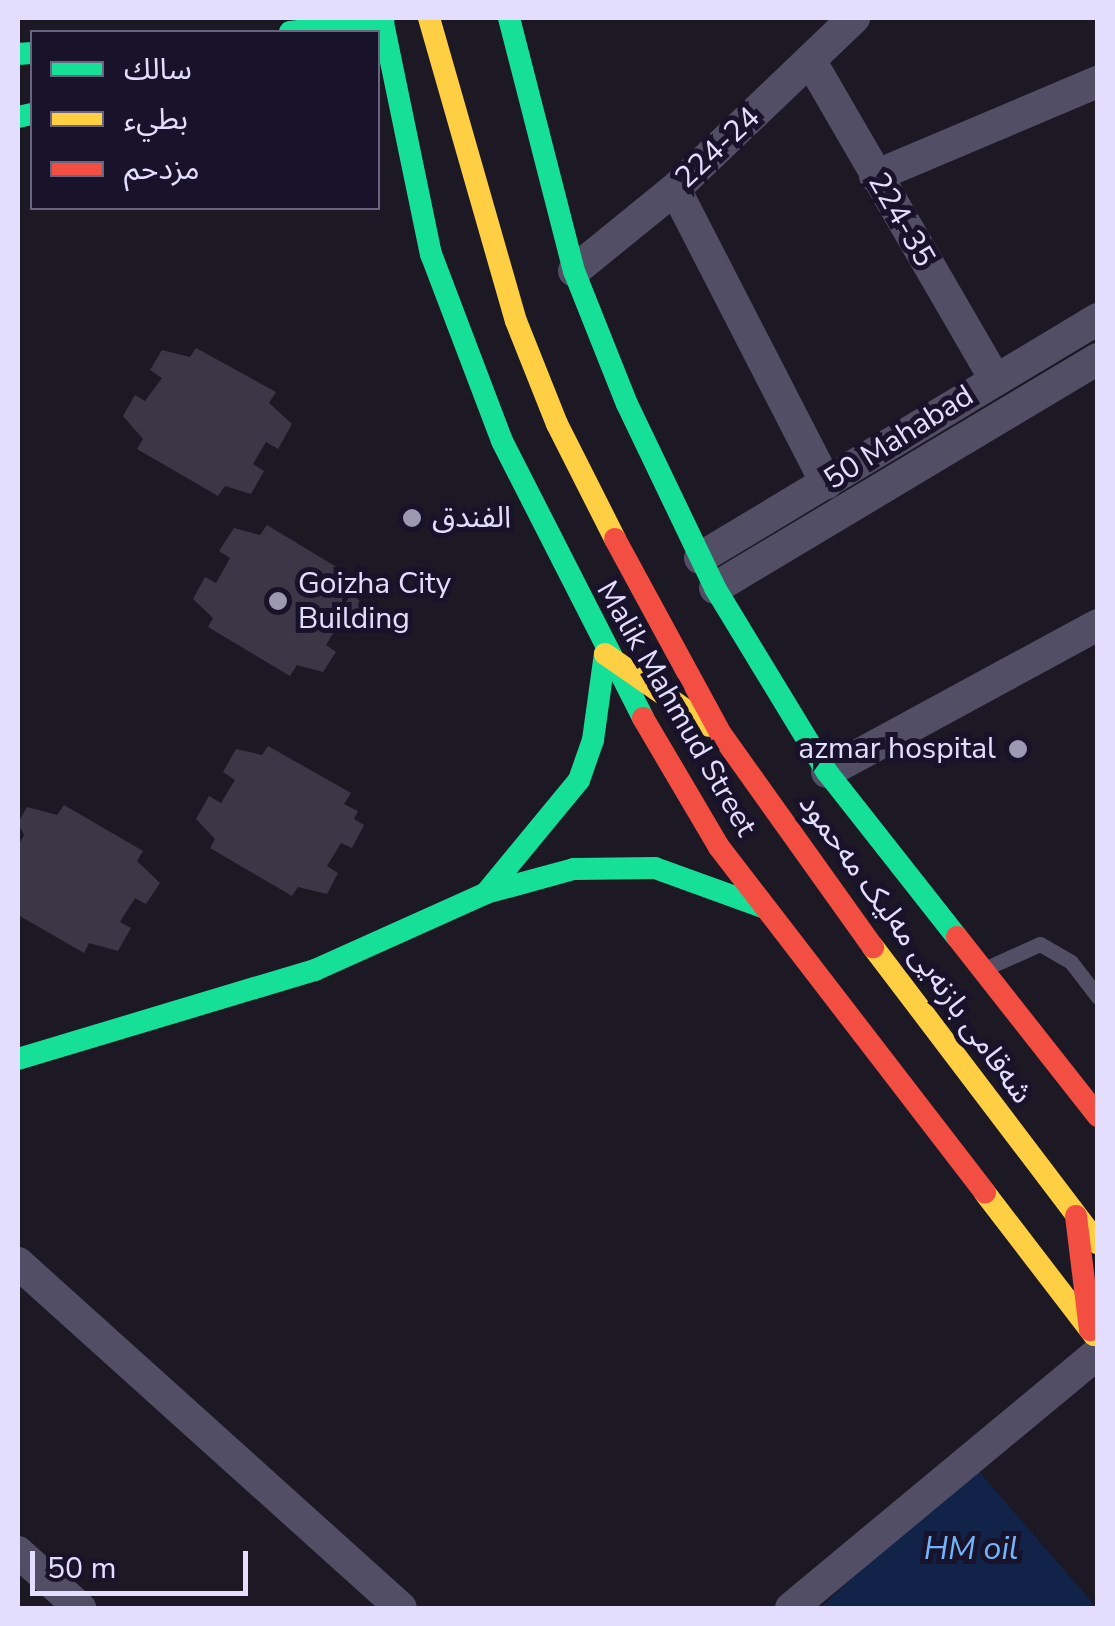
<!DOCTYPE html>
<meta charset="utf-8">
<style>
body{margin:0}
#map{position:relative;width:1115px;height:1626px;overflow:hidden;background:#1c1925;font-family:"Nunito Sans","Noto Sans Arabic",sans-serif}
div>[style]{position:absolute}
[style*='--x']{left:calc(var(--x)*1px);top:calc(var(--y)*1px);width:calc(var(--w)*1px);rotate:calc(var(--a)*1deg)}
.water>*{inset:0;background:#112349}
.building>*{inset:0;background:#3b3746}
.lane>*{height:15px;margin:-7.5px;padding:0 7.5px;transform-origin:7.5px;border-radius:7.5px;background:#514e66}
.street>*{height:32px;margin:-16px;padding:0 16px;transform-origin:16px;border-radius:16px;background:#514e66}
.fast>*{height:22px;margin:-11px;padding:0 11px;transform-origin:11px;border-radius:11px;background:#16e098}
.slow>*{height:22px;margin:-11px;padding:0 11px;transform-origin:11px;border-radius:11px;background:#ffcf43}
.jam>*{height:22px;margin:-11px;padding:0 11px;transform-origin:11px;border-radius:11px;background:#f24e42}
.dots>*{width:28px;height:28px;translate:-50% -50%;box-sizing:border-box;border:5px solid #18132b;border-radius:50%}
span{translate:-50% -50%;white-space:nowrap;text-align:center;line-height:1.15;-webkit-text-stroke:10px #18132b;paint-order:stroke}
.street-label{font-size:30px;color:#e3defe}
.poi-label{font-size:30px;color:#e3defe}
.left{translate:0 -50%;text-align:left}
.right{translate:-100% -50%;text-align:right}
.water-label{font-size:32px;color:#71b4f9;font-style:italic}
.frame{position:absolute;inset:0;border:20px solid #e3defe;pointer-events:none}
.legend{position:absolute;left:30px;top:30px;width:350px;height:180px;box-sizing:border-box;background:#18132b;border:2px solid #69647f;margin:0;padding:12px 18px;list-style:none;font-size:30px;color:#e3defe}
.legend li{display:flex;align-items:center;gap:20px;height:50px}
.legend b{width:50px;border:2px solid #69647f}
.scale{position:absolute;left:30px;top:1551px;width:218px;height:45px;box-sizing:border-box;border:5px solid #e3defe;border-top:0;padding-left:12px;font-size:30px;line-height:35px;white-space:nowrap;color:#e3defe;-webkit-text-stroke:8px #18132b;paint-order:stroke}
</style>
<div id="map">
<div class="water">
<i style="clip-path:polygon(974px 1466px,1097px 1608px,820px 1608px)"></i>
</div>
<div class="building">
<i style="clip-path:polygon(196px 348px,276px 392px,269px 403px,292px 424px,278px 449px,266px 442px,253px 464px,264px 471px,251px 494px,225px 486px,218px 496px,137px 449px,143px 439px,123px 416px,135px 395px,145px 401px,162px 378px,150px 370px,162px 350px,190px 357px)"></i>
<i style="clip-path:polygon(267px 525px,348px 574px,342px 583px,364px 606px,352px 628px,340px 622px,326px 645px,336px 652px,323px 672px,297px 665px,290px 676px,208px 627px,213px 618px,193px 599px,205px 577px,216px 583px,230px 558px,219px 551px,234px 528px,260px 535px)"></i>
<i style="clip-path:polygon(268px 746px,351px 793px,344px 804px,358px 811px,354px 819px,364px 825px,352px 848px,341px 843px,327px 866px,338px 873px,327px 894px,298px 887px,292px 896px,210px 848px,215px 839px,196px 819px,209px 796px,221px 803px,235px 780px,223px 772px,236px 749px,262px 755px)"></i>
<i style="clip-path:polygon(64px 805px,143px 851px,137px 861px,160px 883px,146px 904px,135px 898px,120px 922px,131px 928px,118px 951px,89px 943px,84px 953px,18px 915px,18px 846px,24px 835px,18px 823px,27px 807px,57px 815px)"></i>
</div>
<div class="lane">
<i style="--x:993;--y:965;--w:51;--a:-24.1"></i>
<i style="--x:1040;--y:944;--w:36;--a:30"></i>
<i style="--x:1071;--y:962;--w:44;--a:52.4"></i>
</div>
<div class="street">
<i style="--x:810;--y:60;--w:369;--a:59.9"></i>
<i style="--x:875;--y:176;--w:242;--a:-22.9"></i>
<i style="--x:675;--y:189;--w:331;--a:62.8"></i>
<i style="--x:574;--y:271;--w:130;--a:-39.1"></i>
<i style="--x:675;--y:189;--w:248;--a:-43.7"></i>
<i style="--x:700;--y:558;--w:464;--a:-31"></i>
<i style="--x:715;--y:588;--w:446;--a:-30.9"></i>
<i style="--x:827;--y:772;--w:308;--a:-28.5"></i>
<i style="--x:18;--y:1263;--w:515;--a:42.01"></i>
<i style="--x:18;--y:1552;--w:84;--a:42.1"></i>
<i style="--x:791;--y:1608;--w:399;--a:-39.7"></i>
</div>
<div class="fast">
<i style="--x:382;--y:18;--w:241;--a:78.3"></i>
<i style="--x:431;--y:254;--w:200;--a:69.2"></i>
<i style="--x:502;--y:441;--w:311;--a:63"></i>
<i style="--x:509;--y:18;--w:261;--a:75.6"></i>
<i style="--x:574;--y:271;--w:143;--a:68.3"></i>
<i style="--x:627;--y:404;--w:204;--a:64.4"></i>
<i style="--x:715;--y:588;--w:215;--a:58.7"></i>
<i style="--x:827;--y:772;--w:210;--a:51.8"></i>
<i style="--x:290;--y:32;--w:94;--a:-6.7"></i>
<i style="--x:18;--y:54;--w:14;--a:-4"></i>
<i style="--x:18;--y:117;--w:14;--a:-12"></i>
<i style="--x:486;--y:893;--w:146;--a:-50.5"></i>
<i style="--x:579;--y:780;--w:42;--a:-70.7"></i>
<i style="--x:593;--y:740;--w:87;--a:-82.1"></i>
<i style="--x:18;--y:1059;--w:310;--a:-16.7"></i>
<i style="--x:315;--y:970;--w:188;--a:-24.2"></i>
<i style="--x:486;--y:893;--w:91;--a:-15.3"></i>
<i style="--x:574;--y:869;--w:81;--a:-0.7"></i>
<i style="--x:655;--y:868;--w:115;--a:19.9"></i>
</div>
<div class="slow">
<i style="--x:429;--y:18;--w:315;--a:74"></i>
<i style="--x:516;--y:321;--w:111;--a:68.3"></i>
<i style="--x:557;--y:424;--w:129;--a:63.2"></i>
<i style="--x:605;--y:654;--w:126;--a:34.7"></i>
<i style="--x:873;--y:947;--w:372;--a:52.8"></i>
<i style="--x:985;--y:1193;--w:179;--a:52.5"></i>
</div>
<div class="jam">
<i style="--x:615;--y:539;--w:222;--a:61.5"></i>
<i style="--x:721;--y:734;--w:262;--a:54.5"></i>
<i style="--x:643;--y:718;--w:150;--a:59.5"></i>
<i style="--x:719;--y:847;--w:436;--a:52.4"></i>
<i style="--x:957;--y:937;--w:228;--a:51.8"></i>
<i style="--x:1076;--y:1216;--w:115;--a:83"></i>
</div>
<div class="dots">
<i style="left:412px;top:518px;background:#9d99b2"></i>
<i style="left:278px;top:601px;background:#9d99b2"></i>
<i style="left:1018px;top:749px;background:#9d99b2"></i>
</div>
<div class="street-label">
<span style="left:718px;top:148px;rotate:-43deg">224-24</span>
<span style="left:901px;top:220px;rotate:60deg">224-35</span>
<span style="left:899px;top:438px;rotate:-32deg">50 Mahabad</span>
<span style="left:676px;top:709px;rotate:60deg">Malik Mahmud Street</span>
<span style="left:915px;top:949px;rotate:54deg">شەقامی بازنەیی مەلیک مەحمود</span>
</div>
<div class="poi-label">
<span class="left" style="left:432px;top:518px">الفندق</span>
<span class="left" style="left:298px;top:601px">Goizha City<br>Building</span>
<span class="right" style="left:996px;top:749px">azmar hospital</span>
</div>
<div class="water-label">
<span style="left:971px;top:1549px">HM oil</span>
</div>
<div class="frame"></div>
<ul class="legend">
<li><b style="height:12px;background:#16e098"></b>سالك</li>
<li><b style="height:12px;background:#ffcf43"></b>بطيء</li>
<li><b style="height:12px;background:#f24e42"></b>مزدحم</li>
</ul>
<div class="scale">50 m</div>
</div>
